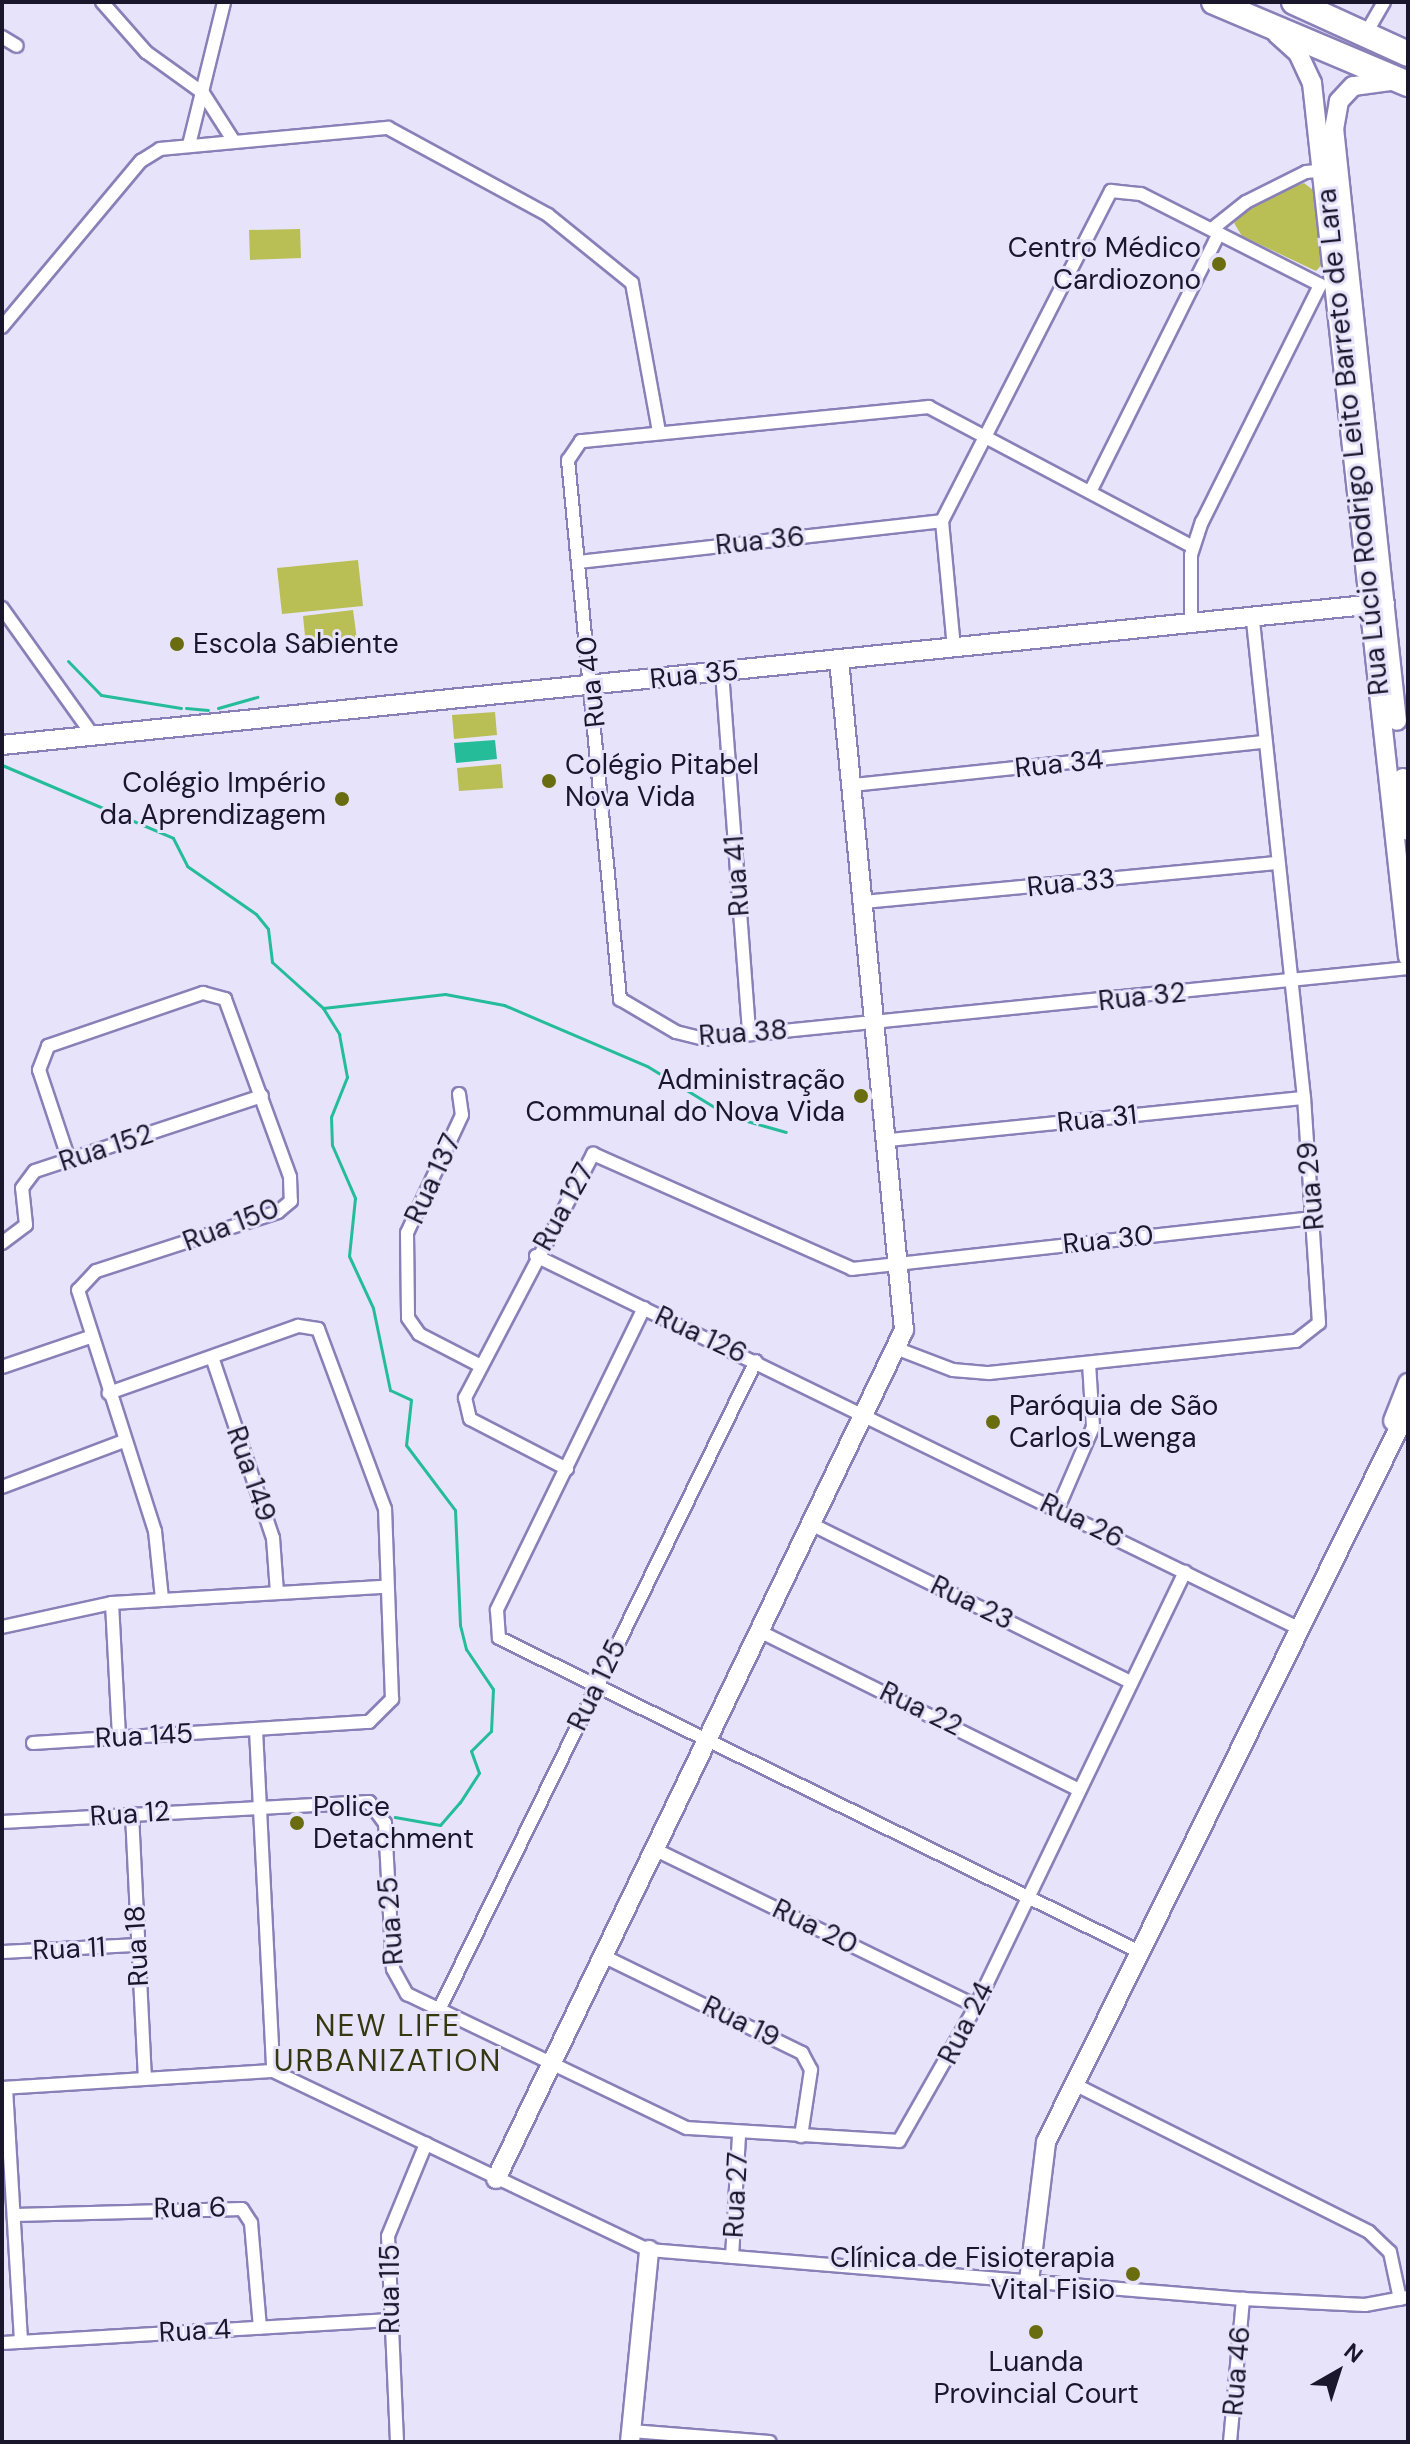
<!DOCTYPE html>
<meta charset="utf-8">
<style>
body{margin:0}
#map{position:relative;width:1410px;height:2444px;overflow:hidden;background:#e6e3fb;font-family:"DM Sans",sans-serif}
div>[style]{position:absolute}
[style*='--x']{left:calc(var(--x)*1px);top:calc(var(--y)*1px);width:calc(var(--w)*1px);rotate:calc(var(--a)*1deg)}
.green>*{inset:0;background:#b9bf54}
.water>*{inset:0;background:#25bc99}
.stream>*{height:3px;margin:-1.5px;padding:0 1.5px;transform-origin:1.5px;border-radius:1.5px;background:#25bc99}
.roads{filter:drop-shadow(2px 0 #8a80b8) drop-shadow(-2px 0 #8a80b8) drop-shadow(0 2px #8a80b8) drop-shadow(0 -2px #8a80b8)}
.street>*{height:12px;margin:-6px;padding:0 6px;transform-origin:6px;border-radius:6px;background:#fff}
.secondary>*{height:18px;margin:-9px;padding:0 9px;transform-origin:9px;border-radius:9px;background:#fff}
.highway>*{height:24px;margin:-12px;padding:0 12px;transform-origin:12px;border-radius:12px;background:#fff}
.dots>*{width:22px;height:22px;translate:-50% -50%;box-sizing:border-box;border:4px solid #e6e3fb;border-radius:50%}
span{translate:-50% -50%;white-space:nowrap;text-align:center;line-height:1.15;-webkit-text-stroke:6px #e6e3fb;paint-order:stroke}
.poi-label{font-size:28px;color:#1a162c}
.right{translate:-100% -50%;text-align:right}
.left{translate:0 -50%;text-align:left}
.street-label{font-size:28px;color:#1a162c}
.neighbourhood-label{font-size:30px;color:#36380f;letter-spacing:2px}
.frame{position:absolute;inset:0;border:4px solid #1a162c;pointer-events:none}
.north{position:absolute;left:1298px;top:2332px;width:80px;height:80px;-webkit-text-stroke:6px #e6e3fb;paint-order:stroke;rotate:39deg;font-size:22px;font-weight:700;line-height:32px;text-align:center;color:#1a162c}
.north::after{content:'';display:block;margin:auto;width:28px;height:36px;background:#1a162c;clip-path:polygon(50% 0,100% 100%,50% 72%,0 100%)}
</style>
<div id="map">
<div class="green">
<i style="clip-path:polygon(1304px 183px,1318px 194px,1325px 261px,1316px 271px,1242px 236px,1234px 223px,1252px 202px)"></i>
<i style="clip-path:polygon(300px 229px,301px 258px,250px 260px,249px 230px)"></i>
<i style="clip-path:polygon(358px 560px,363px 606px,282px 614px,277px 568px)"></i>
<i style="clip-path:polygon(353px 610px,357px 640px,306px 646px,303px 616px)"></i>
<i style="clip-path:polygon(495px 712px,497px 735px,454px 739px,452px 715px)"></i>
<i style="clip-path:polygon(501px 764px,503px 788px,459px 791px,457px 768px)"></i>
</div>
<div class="water">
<i style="clip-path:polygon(495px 740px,497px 759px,456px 763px,454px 743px)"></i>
</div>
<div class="stream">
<i style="--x:68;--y:661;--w:47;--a:45.9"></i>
<i style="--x:101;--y:695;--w:81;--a:9.2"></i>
<i style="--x:186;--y:708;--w:22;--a:5"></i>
<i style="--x:218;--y:708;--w:41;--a:-15.8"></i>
<i style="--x:2;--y:765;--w:186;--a:23.1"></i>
<i style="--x:173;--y:838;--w:31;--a:63"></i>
<i style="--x:187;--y:866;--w:84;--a:34.8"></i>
<i style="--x:256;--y:914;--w:19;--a:51"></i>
<i style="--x:268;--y:929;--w:33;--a:83"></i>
<i style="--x:272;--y:962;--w:69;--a:42"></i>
<i style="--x:323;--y:1008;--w:31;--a:58"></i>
<i style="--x:339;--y:1034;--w:44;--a:79.5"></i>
<i style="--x:347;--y:1077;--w:43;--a:111.8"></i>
<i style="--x:331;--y:1117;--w:28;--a:88"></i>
<i style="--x:332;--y:1145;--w:58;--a:66.5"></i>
<i style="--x:355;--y:1198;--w:58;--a:95.9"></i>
<i style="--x:349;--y:1256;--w:57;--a:65.2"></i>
<i style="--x:373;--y:1308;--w:84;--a:78.3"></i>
<i style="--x:390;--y:1390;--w:23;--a:25"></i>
<i style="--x:411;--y:1400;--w:45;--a:96.3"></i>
<i style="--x:406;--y:1445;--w:81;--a:53"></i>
<i style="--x:455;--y:1510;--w:115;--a:87.5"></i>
<i style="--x:460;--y:1625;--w:25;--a:76"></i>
<i style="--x:466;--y:1649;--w:48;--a:56"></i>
<i style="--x:493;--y:1689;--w:42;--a:92.7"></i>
<i style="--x:491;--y:1731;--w:28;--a:135"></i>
<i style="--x:471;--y:1751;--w:23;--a:70"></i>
<i style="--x:479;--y:1773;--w:35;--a:123"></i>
<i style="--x:460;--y:1802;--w:30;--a:131"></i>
<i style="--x:440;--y:1825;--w:46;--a:-169.9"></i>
<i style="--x:323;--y:1008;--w:123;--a:-6.5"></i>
<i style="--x:445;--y:994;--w:60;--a:10.6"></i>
<i style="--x:504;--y:1005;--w:155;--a:23.1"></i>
<i style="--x:647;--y:1066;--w:96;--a:31.4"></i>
<i style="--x:729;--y:1116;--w:59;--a:15.7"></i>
</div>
<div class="roads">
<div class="street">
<i style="--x:102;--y:2;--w:67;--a:48.7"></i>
<i style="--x:146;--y:52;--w:70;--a:35.7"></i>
<i style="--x:203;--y:93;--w:56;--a:57.4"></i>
<i style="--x:1365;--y:35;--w:38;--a:-60"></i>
<i style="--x:2;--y:37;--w:17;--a:31"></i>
<i style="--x:189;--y:145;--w:147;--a:-76.2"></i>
<i style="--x:1212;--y:229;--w:43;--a:-38.5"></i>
<i style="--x:1246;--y:202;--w:67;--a:-26.6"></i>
<i style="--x:1306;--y:172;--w:22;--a:-5"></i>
<i style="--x:2;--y:327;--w:217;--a:-50.1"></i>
<i style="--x:141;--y:161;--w:22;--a:-32"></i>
<i style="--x:160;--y:149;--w:229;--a:-5.3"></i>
<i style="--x:388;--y:128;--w:182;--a:28.5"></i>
<i style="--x:548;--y:215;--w:108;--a:39"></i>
<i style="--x:632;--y:283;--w:151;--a:79.7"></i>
<i style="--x:1090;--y:492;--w:289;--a:-63.5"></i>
<i style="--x:1193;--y:547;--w:299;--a:-152.1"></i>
<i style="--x:929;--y:407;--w:350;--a:174.4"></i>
<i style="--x:581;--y:441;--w:23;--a:124"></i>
<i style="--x:568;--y:460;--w:542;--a:84.49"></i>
<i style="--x:620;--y:999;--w:65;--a:30.5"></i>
<i style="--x:676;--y:1032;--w:29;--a:14"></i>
<i style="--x:704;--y:1039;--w:708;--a:-5.76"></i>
<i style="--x:578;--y:562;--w:366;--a:-6.4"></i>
<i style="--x:2;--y:608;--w:158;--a:54.5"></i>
<i style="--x:1191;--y:623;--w:68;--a:-90"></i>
<i style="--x:1191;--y:555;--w:35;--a:-72"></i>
<i style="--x:1202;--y:522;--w:265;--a:-63.5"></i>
<i style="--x:954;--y:648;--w:128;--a:-95.4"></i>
<i style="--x:942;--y:521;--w:371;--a:-62.9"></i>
<i style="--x:1111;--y:191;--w:30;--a:6"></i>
<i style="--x:1141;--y:194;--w:201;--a:26.9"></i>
<i style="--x:722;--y:672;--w:362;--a:85.7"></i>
<i style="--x:853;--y:785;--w:414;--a:-6"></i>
<i style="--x:864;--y:902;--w:416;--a:-5.4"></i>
<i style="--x:459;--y:1094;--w:21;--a:82"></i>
<i style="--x:462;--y:1115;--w:130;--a:115"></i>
<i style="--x:407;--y:1233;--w:85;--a:89.3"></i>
<i style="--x:408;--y:1318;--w:19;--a:55"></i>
<i style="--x:419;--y:1334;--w:70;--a:27.3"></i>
<i style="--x:889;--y:1140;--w:417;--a:-5.8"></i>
<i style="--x:69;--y:1160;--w:95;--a:-108.4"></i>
<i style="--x:39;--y:1070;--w:26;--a:-69"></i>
<i style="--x:48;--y:1046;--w:164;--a:-18.9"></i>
<i style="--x:203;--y:993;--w:23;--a:15"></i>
<i style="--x:225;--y:999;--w:189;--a:69.9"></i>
<i style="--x:290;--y:1177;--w:24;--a:88"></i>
<i style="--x:291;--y:1201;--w:17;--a:140"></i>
<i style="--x:278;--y:1212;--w:191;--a:162"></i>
<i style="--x:96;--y:1271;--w:26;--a:133"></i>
<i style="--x:78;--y:1290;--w:253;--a:72.3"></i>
<i style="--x:155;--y:1531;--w:68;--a:84.1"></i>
<i style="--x:2;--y:1243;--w:30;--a:-37"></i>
<i style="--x:26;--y:1225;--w:37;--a:-96"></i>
<i style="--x:22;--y:1188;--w:21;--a:-53"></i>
<i style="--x:35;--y:1171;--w:239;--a:-18.3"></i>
<i style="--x:536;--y:1256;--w:848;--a:26.02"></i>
<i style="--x:644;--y:1308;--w:336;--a:116"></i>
<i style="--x:497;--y:1610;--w:28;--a:86"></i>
<i style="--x:499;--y:1638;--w:712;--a:26.1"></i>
<i style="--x:898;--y:1349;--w:59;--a:20.9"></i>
<i style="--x:953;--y:1370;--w:36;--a:5"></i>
<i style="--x:989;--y:1373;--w:309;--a:-6"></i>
<i style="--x:1296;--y:1341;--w:29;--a:-38"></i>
<i style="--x:1319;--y:1323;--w:225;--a:-93.8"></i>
<i style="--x:1304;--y:1098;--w:484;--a:-96.1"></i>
<i style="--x:212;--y:1357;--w:191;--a:71.4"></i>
<i style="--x:273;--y:1538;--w:55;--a:85.8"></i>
<i style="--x:2;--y:1367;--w:93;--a:-18.8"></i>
<i style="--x:567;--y:1469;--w:109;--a:-152.7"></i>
<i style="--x:470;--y:1419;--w:22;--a:-103"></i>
<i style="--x:465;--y:1398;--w:276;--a:-62.3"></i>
<i style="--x:593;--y:1154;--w:283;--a:23.9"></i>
<i style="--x:852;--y:1269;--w:465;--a:-6.3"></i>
<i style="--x:2;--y:1487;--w:130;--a:-20.7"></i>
<i style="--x:1058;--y:1508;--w:88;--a:-66.6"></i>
<i style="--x:1093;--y:1427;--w:63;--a:-93.6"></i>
<i style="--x:813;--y:1525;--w:355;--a:26.3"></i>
<i style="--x:112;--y:1603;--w:134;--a:87"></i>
<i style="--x:2;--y:1627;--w:113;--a:-12.3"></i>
<i style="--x:112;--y:1603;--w:273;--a:-3.4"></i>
<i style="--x:761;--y:1632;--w:355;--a:26.4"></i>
<i style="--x:256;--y:1730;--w:341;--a:87.1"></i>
<i style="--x:33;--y:1743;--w:337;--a:-3.6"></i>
<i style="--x:369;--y:1722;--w:33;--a:-45"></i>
<i style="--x:392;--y:1699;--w:190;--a:-92.1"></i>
<i style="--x:385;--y:1509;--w:192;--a:-110.4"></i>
<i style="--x:318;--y:1329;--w:20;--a:-171"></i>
<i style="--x:298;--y:1326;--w:201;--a:160.5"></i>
<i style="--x:132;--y:1814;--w:264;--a:87.2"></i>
<i style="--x:2;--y:1822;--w:368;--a:-3.1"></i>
<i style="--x:369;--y:1802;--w:26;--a:53"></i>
<i style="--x:385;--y:1823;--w:146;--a:86.9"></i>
<i style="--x:393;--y:1969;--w:29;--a:61"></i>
<i style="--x:407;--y:1994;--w:310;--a:25.6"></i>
<i style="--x:687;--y:2128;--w:212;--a:3.5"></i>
<i style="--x:899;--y:2141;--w:155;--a:-60.3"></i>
<i style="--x:976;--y:2006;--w:482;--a:-64.3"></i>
<i style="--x:654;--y:1849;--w:358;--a:26"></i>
<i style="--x:2;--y:1952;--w:135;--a:-3"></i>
<i style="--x:601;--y:1955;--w:224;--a:26"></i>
<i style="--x:802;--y:2053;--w:19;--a:62"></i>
<i style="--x:811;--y:2070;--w:67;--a:98.6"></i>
<i style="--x:439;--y:2010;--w:722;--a:-63.97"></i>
<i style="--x:1074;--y:2084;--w:330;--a:26.6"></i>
<i style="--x:1369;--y:2232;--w:29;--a:44"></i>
<i style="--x:1390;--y:2252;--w:48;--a:78"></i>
<i style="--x:2;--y:2088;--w:272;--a:-3.6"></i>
<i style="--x:273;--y:2071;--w:416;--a:25.5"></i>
<i style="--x:649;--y:2250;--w:596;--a:4.72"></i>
<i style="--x:1243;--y:2299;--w:122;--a:2.8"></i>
<i style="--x:1365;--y:2305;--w:44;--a:-10.5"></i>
<i style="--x:6;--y:2088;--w:254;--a:86.6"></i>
<i style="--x:15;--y:2215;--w:227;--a:-1.5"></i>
<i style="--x:242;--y:2209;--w:17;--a:57"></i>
<i style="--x:251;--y:2223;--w:105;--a:85.1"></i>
<i style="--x:732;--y:2257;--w:123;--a:-86.7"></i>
<i style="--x:2;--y:2343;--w:387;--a:-3.4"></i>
<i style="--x:631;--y:2431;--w:139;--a:4.5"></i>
<i style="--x:397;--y:2442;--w:206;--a:-92.5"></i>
<i style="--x:388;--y:2236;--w:100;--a:-67.6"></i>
<i style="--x:1230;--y:2442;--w:144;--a:-84.8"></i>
</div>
<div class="secondary">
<i style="--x:1277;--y:34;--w:28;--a:42"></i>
<i style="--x:1298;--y:53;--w:33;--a:65"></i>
<i style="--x:1312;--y:83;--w:879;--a:83.73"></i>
<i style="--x:1390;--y:81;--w:37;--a:172"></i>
<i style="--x:1353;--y:86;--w:21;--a:133"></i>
<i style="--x:1339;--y:101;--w:27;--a:100"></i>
<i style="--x:1334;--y:128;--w:596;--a:83.94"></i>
<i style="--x:2;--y:745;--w:1390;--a:-5.86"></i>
<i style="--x:1403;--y:778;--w:53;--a:84.6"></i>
<i style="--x:1393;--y:1421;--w:41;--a:-68.5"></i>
<i style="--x:496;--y:2179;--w:942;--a:-64.33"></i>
<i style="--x:904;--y:1330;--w:673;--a:-95.54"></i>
<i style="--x:1029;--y:2281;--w:140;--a:-83"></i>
<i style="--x:1046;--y:2142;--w:817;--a:-63.69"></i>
<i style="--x:630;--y:2442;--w:193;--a:-84.3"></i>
</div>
<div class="highway">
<i style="--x:1214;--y:2;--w:211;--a:22.9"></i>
<i style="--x:1294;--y:2;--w:125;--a:24.5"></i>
</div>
</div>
<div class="dots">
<i style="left:1219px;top:264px;background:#696d10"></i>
<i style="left:177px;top:644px;background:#696d10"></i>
<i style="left:549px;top:781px;background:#696d10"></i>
<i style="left:342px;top:799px;background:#696d10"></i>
<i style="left:861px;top:1096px;background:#696d10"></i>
<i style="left:993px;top:1422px;background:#696d10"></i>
<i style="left:297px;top:1823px;background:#696d10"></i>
<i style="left:1133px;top:2274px;background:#696d10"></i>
<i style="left:1036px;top:2332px;background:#696d10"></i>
</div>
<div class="poi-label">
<span class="right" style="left:1201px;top:264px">Centro Médico<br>Cardiozono</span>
<span class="left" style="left:193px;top:644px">Escola Sabiente</span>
<span class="left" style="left:565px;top:781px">Colégio Pitabel<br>Nova Vida</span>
<span class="right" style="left:326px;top:799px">Colégio Império<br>da Aprendizagem</span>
<span class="right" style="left:845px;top:1096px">Administração<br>Communal do Nova Vida</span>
<span class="left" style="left:1009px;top:1422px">Paróquia de São<br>Carlos Lwenga</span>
<span class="left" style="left:313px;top:1823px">Police<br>Detachment</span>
<span class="right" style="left:1115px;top:2274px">Clínica de Fisioterapia<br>Vital Fisio</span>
<span style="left:1036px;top:2378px">Luanda<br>Provincial Court</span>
</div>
<div class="street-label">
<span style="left:1353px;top:442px;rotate:-96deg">Rua Lúcio Rodrigo Leito Barreto de Lara</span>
<span style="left:760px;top:541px;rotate:-6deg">Rua 36</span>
<span style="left:694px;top:675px;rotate:-6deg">Rua 35</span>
<span style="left:591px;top:682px;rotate:-96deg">Rua 40</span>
<span style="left:1059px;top:764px;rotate:-6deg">Rua 34</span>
<span style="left:737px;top:876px;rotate:-94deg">Rua 41</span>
<span style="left:1071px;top:883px;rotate:-6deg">Rua 33</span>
<span style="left:1142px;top:997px;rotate:-6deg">Rua 32</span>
<span style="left:743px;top:1033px;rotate:-4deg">Rua 38</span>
<span style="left:1097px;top:1119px;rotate:-6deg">Rua 31</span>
<span style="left:106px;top:1148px;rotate:-18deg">Rua 152</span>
<span style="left:433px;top:1179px;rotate:-65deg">Rua 137</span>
<span style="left:1311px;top:1186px;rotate:-95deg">Rua 29</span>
<span style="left:564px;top:1207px;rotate:-61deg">Rua 127</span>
<span style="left:231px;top:1225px;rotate:-21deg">Rua 150</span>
<span style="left:1108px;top:1240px;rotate:-6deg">Rua 30</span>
<span style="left:701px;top:1335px;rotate:25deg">Rua 126</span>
<span style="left:251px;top:1474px;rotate:71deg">Rua 149</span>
<span style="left:1082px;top:1521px;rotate:26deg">Rua 26</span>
<span style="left:972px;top:1603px;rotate:26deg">Rua 23</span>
<span style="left:597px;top:1685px;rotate:-64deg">Rua 125</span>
<span style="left:921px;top:1709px;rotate:26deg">Rua 22</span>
<span style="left:144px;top:1736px;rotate:-3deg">Rua 145</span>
<span style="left:130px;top:1814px;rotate:-4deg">Rua 12</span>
<span style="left:391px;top:1921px;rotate:-94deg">Rua 25</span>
<span style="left:815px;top:1927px;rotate:26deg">Rua 20</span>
<span style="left:137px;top:1946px;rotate:-93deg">Rua 18</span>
<span style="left:69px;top:1949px;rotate:-3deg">Rua 11</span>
<span style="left:741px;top:2022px;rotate:26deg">Rua 19</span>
<span style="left:966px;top:2023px;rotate:-63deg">Rua 24</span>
<span style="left:736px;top:2195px;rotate:-87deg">Rua 27</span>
<span style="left:190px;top:2208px;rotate:-1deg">Rua 6</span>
<span style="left:390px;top:2289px;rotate:-90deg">Rua 115</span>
<span style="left:195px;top:2331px;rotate:-3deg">Rua 4</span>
<span style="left:1237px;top:2371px;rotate:-85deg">Rua 46</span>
</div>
<div class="neighbourhood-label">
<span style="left:388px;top:2043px">NEW LIFE<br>URBANIZATION</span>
</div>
<div class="frame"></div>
<div class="north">N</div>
</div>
